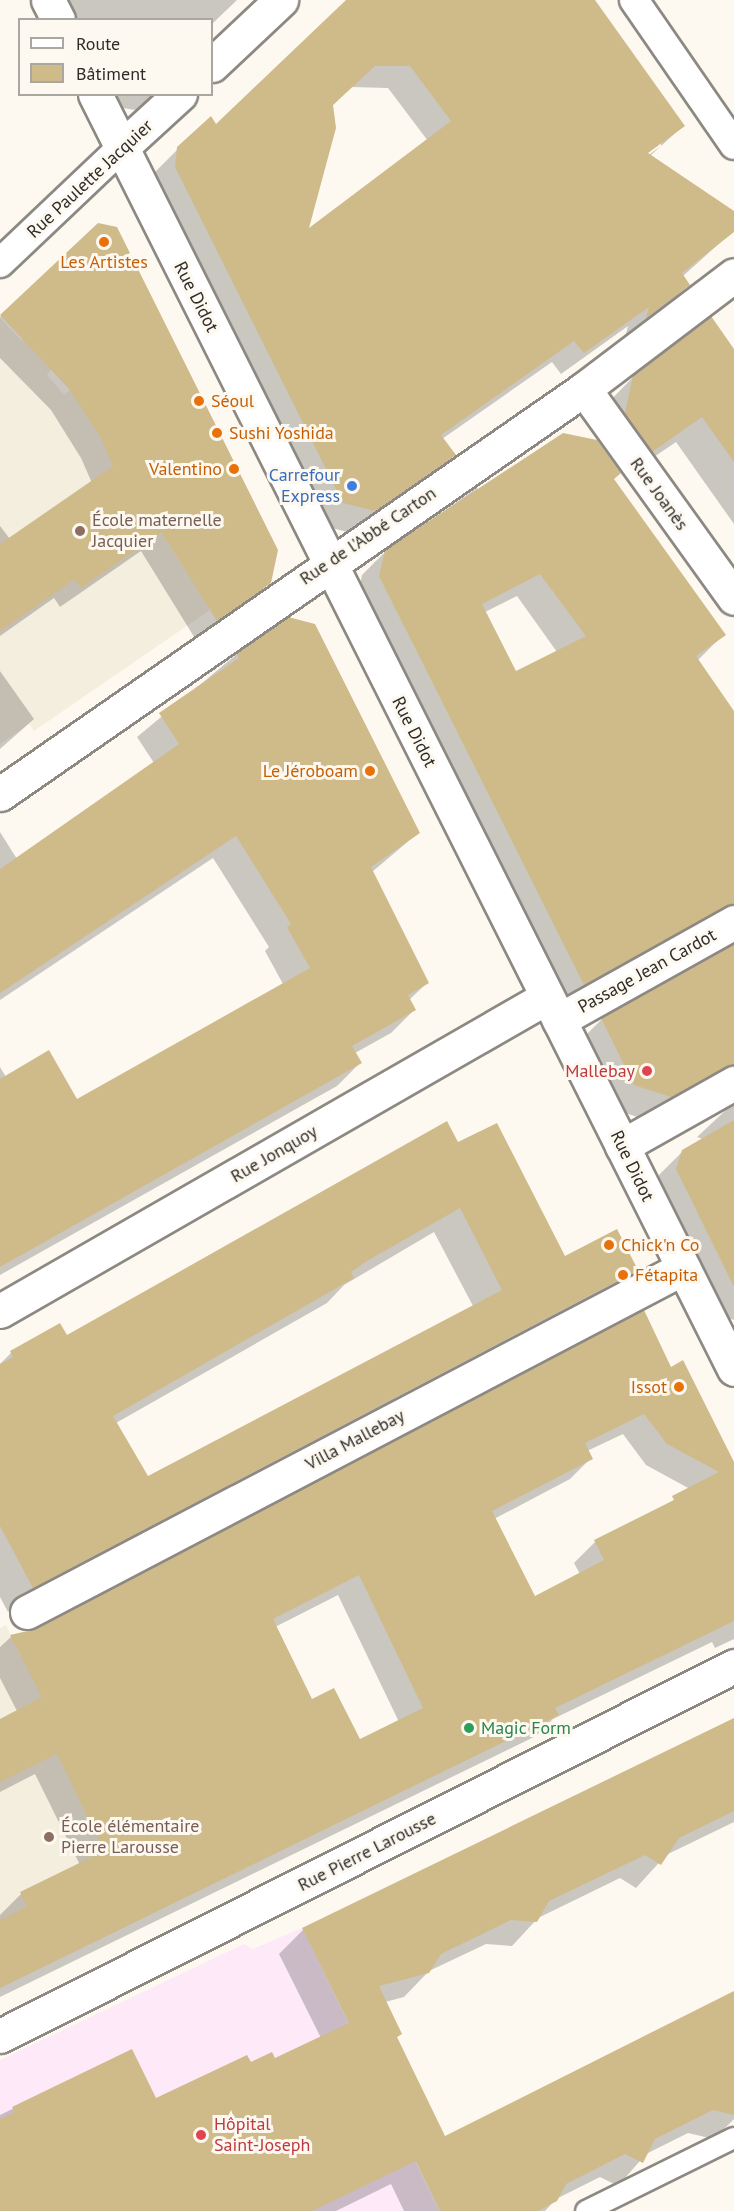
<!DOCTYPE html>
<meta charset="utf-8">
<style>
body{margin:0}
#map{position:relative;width:734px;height:2211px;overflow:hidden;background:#fdf9f1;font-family:"PT Sans",sans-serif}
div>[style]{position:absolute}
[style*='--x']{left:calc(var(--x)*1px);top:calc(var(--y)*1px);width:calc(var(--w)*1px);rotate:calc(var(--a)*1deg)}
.built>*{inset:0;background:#f4eede}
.medical>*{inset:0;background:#fde9f8}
.shadow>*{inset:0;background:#0003}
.building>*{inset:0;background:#cfba8a}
.roads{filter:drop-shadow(2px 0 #8d8982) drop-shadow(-2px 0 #8d8982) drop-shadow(0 2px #8d8982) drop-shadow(0 -2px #8d8982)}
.service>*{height:20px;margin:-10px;padding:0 10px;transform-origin:10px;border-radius:10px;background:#fff}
.pedestrian>*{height:28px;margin:-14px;padding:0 14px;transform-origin:14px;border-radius:14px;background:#fff}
.minor>*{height:33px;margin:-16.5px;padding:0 16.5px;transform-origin:16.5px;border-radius:16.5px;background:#fff}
.tertiary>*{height:33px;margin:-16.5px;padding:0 16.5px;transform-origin:16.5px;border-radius:16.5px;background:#fff}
.dots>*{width:16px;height:16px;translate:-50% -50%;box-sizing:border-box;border:3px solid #fdf9f1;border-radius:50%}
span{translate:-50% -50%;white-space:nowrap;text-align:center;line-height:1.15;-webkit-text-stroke:6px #fdf9f1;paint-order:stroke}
.street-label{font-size:18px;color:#2e2c29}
.food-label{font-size:18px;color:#c56008}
.left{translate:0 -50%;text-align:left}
.right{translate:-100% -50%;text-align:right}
.shop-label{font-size:18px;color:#366cbe}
.education-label{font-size:18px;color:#785e54}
.health-label{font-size:18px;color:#be3a42}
.leisure-label{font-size:18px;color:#27864d}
.legend{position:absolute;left:18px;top:18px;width:195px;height:78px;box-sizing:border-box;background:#fdf9f1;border:2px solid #aaa7a1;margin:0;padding:8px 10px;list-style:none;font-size:18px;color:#2e2c29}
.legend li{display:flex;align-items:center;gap:12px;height:30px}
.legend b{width:30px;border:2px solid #aaa7a1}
</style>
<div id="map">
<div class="built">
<i style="clip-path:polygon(0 318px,22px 341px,27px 337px,53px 366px,47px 375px,64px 395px,71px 389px,210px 610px,34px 731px,29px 724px,0 744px)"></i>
<i style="clip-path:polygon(6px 1625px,21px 1657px,49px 1694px,57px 1754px,139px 1920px,0 1988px,0 1628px)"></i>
</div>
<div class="medical">
<i style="clip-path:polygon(302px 1928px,439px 2211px,0 2211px,0 2060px,244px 1944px,253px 1949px)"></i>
</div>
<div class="shadow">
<i style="clip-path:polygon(52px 0,237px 0,212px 24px,212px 20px,62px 20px)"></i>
<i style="clip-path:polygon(evenodd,349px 0,593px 0,683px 126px,650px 156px,733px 231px,683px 276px,688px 284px,666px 307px,625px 338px,628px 326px,561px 374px,552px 362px,442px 439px,454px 455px,432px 477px,351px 533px,321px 525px,153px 190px,156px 171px,179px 148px,215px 126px,349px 0,351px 87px,388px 88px,428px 141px,306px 232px,332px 106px,351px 87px,349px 0,661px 142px,661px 146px,643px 159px,641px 157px,661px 142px)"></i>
<i style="clip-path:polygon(99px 94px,162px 94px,135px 110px,105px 105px)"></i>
<i style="clip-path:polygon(98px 225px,269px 583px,249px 603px,196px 640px,141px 551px,60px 607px,54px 598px,0 636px,0 526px,10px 539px,92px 483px,81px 458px,51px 410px,0 358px,0 317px)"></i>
<i style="clip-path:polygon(734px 350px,734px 524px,676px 442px,626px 476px,600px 440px,608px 403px,634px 376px)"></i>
<i style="clip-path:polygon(evenodd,613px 480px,724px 634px,697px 661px,734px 713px,734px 1320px,713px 1313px,654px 1193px,659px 1175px,683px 1151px,703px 1139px,697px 1137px,727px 1109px,728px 1098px,646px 1120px,611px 1108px,578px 1043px,602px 1019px,730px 947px,727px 936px,560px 1007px,357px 600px,362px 575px,386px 551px,477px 488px,481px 492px,613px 480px,517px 596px,557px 652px,515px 673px,485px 612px,517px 596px)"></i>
<i style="clip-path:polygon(237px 654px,418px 833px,372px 872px,427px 983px,409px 1000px,414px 1010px,391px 1033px,355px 1053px,360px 1063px,337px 1086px,0 1275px,0 1067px,6px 1077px,76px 1101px,283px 984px,265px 951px,269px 947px,213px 858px,0 1000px,0 832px,17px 859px,154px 763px,137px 737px)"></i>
<i style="clip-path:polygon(0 671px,34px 719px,0 749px)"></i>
<i style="clip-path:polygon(evenodd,457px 1144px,564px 1258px,636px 1270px,611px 1295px,8px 1612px,0 1597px,0 1364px,11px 1353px,67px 1337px,457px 1144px,434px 1232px,473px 1306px,147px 1478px,116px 1423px,327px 1303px,344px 1285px,434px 1232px)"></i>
<i style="clip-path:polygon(evenodd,671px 1369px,734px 1465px,734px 1639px,715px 1648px,712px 1642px,553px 1719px,536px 1736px,0 1997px,0 1915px,21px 1894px,80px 1865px,35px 1774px,0 1792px,0 1721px,17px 1711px,0 1678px,0 1647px,11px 1637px,36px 1630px,671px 1369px,623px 1434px,646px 1465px,690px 1489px,662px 1508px,595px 1542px,574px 1563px,580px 1574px,534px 1598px,494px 1519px,570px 1479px,591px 1458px,587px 1451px,623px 1434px,671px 1369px,338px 1595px,399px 1722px,359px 1741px,311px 1701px,275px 1627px,338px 1595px)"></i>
<i style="clip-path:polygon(734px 1719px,734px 1822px,666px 1855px,636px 1888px,620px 1878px,538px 1918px,512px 1946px,486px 1944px,429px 1971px,404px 1997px,385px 2002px,401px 2034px,396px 2038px,444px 2138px,734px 1993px,734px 2119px,714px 2139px,688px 2133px,646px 2154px,618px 2186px,600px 2177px,556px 2199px,545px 2211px,404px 2211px,391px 2184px,336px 2211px,0 2211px,0 2115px,131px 2051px,155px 2100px,250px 2064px,274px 2060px,321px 2038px,279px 1954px,303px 1930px)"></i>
</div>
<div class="building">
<i style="clip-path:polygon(evenodd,346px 0,595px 0,685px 126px,648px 153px,734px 211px,734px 232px,682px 273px,690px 285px,646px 318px,649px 307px,584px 353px,574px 341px,441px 435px,456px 455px,375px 511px,343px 503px,175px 167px,177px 147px,211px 116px,216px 124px,346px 0,375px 66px,410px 66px,451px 121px,309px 228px,336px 128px,333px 105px,375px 66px)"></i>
<i style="clip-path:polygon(98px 223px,117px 227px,278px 550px,271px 583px,217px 621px,161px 532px,81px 588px,75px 579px,0 631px,0 544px,113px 466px,101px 438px,70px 390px,0 315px)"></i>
<i style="clip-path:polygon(711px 316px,734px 349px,734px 462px,702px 417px,652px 452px,625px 413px,633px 375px)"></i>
<i style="clip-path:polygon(evenodd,563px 433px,597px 440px,621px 473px,614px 479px,726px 635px,696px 656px,734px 711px,734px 903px,584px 985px,379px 576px,385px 550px,563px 433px,540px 574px,586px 636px,516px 671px,482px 604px,540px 574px)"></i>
<i style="clip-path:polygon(288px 617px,315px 624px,420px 833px,371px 867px,429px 983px,408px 995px,416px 1010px,352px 1046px,362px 1063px,0 1267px,0 1079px,49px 1050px,77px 1099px,310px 968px,287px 927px,291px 924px,236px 836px,0 993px,0 869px,179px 744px,159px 713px,239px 658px,236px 653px)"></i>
<i style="clip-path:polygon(734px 943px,734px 1064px,671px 1097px,634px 1085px,601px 1018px)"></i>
<i style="clip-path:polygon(734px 1120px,734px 1287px,676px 1169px,682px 1150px)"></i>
<i style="clip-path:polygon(evenodd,447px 1121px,458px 1142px,497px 1123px,565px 1256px,617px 1229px,638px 1270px,33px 1588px,0 1526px,0 1364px,13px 1357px,10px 1351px,60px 1323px,67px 1335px,447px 1121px,460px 1208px,502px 1290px,148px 1476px,113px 1416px,354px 1278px,351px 1272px,367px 1261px,460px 1208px)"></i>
<i style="clip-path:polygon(evenodd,644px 1310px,671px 1367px,683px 1360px,734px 1462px,734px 1621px,555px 1708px,559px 1715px,0 1988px,0 1920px,27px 1907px,20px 1892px,104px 1851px,57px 1754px,0 1782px,0 1719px,42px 1697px,10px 1635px,36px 1629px,644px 1310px,644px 1414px,667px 1444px,719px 1472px,672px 1496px,674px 1500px,594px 1540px,604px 1560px,535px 1596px,492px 1511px,593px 1459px,585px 1443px,644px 1414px,644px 1310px,359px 1575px,423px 1708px,360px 1739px,334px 1688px,312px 1699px,273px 1619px,359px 1575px)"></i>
<i style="clip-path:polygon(734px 1718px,734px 1811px,679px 1838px,661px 1865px,645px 1855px,549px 1901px,537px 1922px,511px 1920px,441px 1954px,429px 1973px,379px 1986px,402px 2034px,397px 2037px,445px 2136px,734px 1991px,734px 2115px,713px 2110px,655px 2139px,643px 2163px,625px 2154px,566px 2184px,557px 2201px,538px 2211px,440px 2211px,416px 2161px,312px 2211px,0 2211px,0 2119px,15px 2112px,12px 2107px,132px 2049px,156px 2098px,247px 2055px,251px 2062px,272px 2052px,275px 2058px,349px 2023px,302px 1928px)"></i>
</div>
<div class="roads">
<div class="service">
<i style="--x:586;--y:2211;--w:165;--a:-26.3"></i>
</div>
<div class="pedestrian">
<i style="--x:634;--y:0;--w:176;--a:55.4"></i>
<i style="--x:0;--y:263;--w:167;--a:-43.5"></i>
</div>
<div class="minor">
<i style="--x:212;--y:65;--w:95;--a:-43.3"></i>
<i style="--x:121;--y:148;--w:80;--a:-42.5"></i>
<i style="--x:584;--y:389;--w:257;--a:54.3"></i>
<i style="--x:0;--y:794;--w:711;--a:-34.74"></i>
<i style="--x:584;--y:389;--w:188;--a:-37.2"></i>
<i style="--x:559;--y:1020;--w:201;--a:-29.2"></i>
<i style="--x:622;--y:1146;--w:129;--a:-29.4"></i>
<i style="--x:0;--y:1311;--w:631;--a:-29.86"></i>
<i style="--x:27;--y:1612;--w:741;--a:-27.67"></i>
<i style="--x:0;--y:2036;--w:822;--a:-26.75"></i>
</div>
<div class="tertiary">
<i style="--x:48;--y:0;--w:22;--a:63"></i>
<i style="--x:95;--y:94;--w:1426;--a:63.38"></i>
</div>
</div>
<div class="dots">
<i style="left:104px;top:242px;background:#e8710a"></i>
<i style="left:199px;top:401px;background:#e8710a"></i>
<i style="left:217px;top:433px;background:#e8710a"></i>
<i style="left:234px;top:469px;background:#e8710a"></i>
<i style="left:352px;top:486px;background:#3f7fe0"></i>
<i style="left:80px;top:531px;background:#8d6e63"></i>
<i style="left:370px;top:771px;background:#e8710a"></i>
<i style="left:647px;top:1071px;background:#e0444e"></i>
<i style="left:609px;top:1245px;background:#e8710a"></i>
<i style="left:623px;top:1275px;background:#e8710a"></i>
<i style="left:679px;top:1387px;background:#e8710a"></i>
<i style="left:469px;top:1728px;background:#2e9e5b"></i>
<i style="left:49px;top:1837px;background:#8d6e63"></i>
<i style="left:201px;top:2135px;background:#e0444e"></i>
</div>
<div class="street-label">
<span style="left:90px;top:179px;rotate:-43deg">Rue Paulette Jacquier</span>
<span style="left:196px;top:297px;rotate:63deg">Rue Didot</span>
<span style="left:659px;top:494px;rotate:54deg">Rue Joanès</span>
<span style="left:368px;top:536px;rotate:-34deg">Rue de l'Abbé Carton</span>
<span style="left:414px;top:732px;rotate:63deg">Rue Didot</span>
<span style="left:647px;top:971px;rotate:-29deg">Passage Jean Cardot</span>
<span style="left:274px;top:1154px;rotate:-30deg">Rue Jonquoy</span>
<span style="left:632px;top:1166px;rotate:64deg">Rue Didot</span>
<span style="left:355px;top:1440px;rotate:-28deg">Villa Mallebay</span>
<span style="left:367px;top:1852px;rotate:-27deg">Rue Pierre Larousse</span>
</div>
<div class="food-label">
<span style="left:104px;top:262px">Les Artistes</span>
<span class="left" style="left:211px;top:401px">Séoul</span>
<span class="left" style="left:229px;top:433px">Sushi Yoshida</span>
<span class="right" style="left:222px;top:469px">Valentino</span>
<span class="right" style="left:358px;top:771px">Le Jéroboam</span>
<span class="left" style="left:621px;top:1245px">Chick'n Co</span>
<span class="left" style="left:635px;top:1275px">Fétapita</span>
<span class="right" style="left:667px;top:1387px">Issot</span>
</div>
<div class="shop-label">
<span class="right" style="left:340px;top:486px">Carrefour<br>Express</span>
</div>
<div class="education-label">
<span class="left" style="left:92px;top:531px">École maternelle<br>Jacquier</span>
<span class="left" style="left:61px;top:1837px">École élémentaire<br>Pierre Larousse</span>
</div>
<div class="health-label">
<span class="right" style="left:635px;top:1071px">Mallebay</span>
<span class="left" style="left:214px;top:2135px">Hôpital<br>Saint-Joseph</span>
</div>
<div class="leisure-label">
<span class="left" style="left:481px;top:1728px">Magic Form</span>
</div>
<ul class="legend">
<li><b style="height:8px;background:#fff"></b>Route</li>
<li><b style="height:16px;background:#cfba8a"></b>Bâtiment</li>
</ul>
</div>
